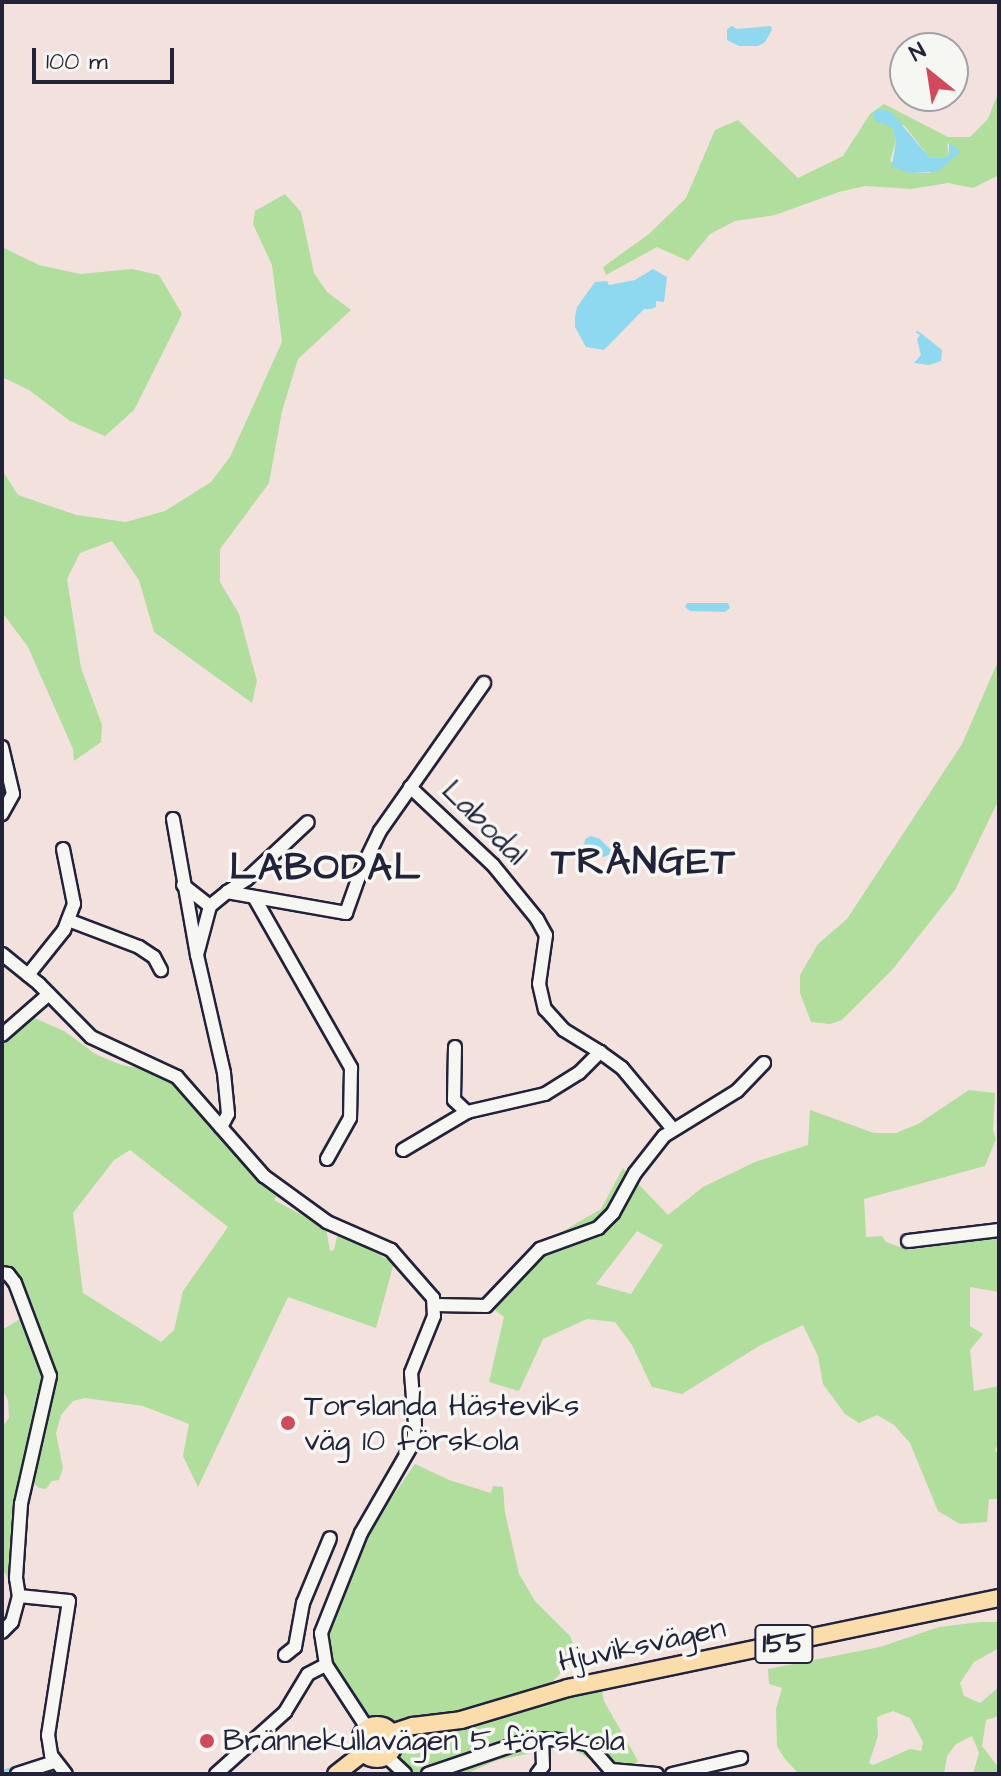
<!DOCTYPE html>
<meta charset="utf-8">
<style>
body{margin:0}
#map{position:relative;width:1001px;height:1776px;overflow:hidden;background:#f3e1dd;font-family:"Architects Daughter",sans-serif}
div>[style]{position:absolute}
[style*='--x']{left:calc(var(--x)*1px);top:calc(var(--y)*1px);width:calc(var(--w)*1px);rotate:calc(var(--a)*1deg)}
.green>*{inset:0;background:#afde9d}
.water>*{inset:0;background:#8ed9ef}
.stream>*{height:3px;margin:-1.5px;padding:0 1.5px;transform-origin:1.5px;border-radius:1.5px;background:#8ed9ef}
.roads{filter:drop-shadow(2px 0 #22223b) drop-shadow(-2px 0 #22223b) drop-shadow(0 2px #22223b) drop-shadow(0 -2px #22223b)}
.minor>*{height:12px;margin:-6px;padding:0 6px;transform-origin:6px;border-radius:6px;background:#f6f6f2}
.major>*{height:16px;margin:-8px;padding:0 8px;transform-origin:8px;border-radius:8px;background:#fbddab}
.major>.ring{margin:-8px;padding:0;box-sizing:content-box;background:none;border:16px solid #fbddab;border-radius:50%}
.dots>*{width:22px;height:22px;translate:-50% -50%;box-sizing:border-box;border:4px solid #f6f6f2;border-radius:50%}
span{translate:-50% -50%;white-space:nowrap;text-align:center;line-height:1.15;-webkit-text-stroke:7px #f6f6f2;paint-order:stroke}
.shield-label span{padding:2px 6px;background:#f6f6f2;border:2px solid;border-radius:6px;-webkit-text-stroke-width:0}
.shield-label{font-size:28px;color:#22223b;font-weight:700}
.street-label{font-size:30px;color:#22223b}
.poi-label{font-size:30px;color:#22223b}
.left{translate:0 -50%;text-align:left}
.district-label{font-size:38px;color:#22223b;font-weight:700;letter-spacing:2px}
.frame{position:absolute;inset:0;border:4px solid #22223b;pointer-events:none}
.north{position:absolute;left:889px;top:32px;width:80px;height:80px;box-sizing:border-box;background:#f6f6f2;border:2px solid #a1a1a9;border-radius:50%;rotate:330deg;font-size:22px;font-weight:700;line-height:32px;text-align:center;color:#22223b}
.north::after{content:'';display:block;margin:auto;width:28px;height:36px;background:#d1495b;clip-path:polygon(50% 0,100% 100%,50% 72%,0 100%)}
.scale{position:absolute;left:32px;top:48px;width:142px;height:36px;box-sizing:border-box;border:4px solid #22223b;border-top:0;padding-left:10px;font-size:24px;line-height:28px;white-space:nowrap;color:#22223b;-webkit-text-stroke:6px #f6f6f2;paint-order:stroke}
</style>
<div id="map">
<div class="green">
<i style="clip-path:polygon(evenodd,999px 91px,999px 175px,973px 188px,948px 183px,911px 189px,865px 186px,839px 192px,775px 215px,735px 221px,710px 234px,688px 261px,657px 247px,606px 275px,603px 267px,649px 234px,686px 198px,715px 130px,738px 120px,798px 178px,843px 156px,870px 114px,884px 104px,948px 137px,970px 137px,988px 119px,999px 91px,904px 125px,929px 157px,943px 158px,949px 155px,947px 143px,957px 152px,930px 173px,916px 173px,902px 167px,890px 161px,896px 140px,893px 128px,904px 125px)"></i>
<i style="clip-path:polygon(285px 194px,301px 212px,314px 273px,327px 292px,351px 310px,298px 359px,282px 411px,269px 483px,220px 549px,220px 582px,239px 614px,257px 681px,252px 703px,154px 632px,139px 580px,112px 541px,80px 553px,67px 579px,81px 668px,102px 725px,101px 742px,74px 761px,73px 749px,28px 647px,2px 612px,2px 470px,18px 495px,76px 515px,126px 522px,165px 511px,211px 482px,230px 457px,282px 342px,272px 265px,253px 224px,255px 211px)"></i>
<i style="clip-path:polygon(2px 247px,39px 265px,80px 274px,132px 269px,159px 275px,182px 314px,134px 410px,105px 436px,70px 421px,29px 390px,2px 377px)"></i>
<i style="clip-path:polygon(999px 659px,999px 799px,955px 890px,892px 970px,842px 1020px,830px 1024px,811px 1022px,800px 993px,800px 975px,818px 944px,847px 919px,962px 744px)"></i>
<i style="clip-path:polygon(evenodd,32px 1017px,64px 1031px,97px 1055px,122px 1065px,158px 1072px,175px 1086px,252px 1174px,277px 1195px,274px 1200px,326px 1228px,330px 1251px,334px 1250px,337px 1236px,347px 1237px,394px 1263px,376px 1328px,288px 1297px,198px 1487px,183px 1456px,189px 1424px,143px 1406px,85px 1398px,73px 1401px,61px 1415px,56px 1433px,63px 1468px,59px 1480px,52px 1481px,46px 1489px,39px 1488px,23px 1474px,9px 1581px,2px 1567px,2px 1427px,9px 1418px,8px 1400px,2px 1390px,2px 1330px,23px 1317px,12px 1292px,2px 1280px,2px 1046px,32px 1017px,130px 1150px,228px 1227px,183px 1291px,174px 1330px,161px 1342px,83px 1293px,73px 1213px,114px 1160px,130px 1150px)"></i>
<i style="clip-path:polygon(evenodd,969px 1090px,995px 1093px,993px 1130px,996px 1139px,985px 1166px,864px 1199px,866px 1237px,882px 1236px,886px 1242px,908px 1250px,999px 1237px,999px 1292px,970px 1287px,970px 1326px,983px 1334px,970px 1350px,974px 1391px,999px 1386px,999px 1439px,995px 1451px,999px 1454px,999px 1499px,989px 1499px,987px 1522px,960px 1524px,938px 1511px,910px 1443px,894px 1425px,877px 1415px,859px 1423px,845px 1414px,823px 1384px,818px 1356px,803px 1325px,759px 1346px,682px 1394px,652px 1387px,632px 1345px,615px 1322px,587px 1319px,543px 1339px,519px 1391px,489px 1382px,504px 1317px,482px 1300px,525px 1253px,601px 1209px,623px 1168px,668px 1215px,703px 1187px,755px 1162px,808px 1145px,810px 1110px,874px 1133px,896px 1133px,918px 1124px,969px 1090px,637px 1231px,663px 1245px,631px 1294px,596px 1284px,637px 1231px)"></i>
<i style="clip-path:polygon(415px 1464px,449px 1480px,491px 1493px,493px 1486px,503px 1487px,505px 1513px,519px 1574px,535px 1601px,570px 1636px,578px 1656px,547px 1687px,599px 1675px,604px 1701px,638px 1761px,627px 1774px,614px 1774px,568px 1746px,498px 1760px,465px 1774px,384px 1773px,402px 1764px,399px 1755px,402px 1743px,387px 1723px,372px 1718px,358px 1704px,338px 1674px,329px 1650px,330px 1632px,372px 1526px)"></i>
<i style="clip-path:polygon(evenodd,980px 1622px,999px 1622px,999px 1648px,974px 1662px,960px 1683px,964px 1696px,980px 1703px,999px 1687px,999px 1716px,986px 1720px,982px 1746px,999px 1768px,999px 1774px,973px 1774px,979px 1753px,972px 1736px,956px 1744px,947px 1756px,944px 1774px,799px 1774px,785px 1759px,777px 1746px,776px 1709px,782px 1688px,769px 1684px,768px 1669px,880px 1647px,939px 1627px,980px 1622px,893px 1711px,910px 1718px,923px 1742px,921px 1751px,910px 1749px,873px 1765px,869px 1763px,878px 1736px,877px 1717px,893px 1711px)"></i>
</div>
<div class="water">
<i style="clip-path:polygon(732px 26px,737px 29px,771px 26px,772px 30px,765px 42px,758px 46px,739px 46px,727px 40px,727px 29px)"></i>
<i style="clip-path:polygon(879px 109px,891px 112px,929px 157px,943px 158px,949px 155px,949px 142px,960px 152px,937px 172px,908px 173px,892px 166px,896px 140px,893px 128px,874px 120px,874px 112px)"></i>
<i style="clip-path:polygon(653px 269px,667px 277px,664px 302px,656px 301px,656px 307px,651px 309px,644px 309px,604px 350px,586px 347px,575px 327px,575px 317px,577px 307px,595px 282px,607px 281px,609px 285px,635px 280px)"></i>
<i style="clip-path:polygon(918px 331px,942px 350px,941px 361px,929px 365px,914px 363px,921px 355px,917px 339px,920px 335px,915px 332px)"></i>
<i style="clip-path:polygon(687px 603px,728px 603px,730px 608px,725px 612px,690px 611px,685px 607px)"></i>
<i style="clip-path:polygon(591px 836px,600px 839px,614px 853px,603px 857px,587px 845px,584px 847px,585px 839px)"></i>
</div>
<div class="stream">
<i style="--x:2;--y:1771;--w:46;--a:-17.7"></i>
</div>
<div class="roads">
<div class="minor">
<i style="--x:2;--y:747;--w:48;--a:76.8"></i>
<i style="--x:13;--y:794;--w:23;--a:119"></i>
<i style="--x:410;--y:787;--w:114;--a:43.2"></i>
<i style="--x:493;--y:865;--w:70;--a:50.8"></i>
<i style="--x:537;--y:919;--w:18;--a:61"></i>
<i style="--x:546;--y:935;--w:49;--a:98.1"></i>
<i style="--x:539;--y:984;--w:26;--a:77"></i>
<i style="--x:545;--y:1009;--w:28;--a:48"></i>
<i style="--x:564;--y:1030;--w:42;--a:31.4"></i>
<i style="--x:173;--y:819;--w:138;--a:80"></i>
<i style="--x:197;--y:955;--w:121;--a:77.1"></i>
<i style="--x:224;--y:1073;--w:41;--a:84.4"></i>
<i style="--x:228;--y:1114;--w:15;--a:118"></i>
<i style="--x:183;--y:885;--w:34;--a:38"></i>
<i style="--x:227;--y:892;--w:24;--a:-33"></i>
<i style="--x:247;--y:879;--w:83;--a:-43.1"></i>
<i style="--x:254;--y:897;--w:197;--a:60.4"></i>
<i style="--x:351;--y:1068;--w:50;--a:91.1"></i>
<i style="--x:350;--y:1118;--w:47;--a:119.3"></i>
<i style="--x:68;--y:920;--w:76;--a:20.8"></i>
<i style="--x:139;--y:947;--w:18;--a:34"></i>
<i style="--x:154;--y:957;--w:15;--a:62"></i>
<i style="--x:2;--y:954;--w:48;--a:39"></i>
<i style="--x:39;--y:984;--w:74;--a:45.5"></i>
<i style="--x:91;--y:1037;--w:95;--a:24.9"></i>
<i style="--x:177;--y:1077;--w:132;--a:48.7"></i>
<i style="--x:264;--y:1176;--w:78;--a:36.1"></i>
<i style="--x:327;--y:1222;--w:70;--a:23.6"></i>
<i style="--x:391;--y:1250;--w:64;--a:48.8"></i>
<i style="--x:433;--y:1298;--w:18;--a:87"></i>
<i style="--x:434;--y:1316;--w:61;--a:112"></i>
<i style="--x:411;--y:1373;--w:51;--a:85.5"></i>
<i style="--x:415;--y:1424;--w:19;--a:96"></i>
<i style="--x:413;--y:1443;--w:104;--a:120"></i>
<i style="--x:361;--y:1533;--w:108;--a:111.8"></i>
<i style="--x:321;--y:1633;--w:32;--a:81"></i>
<i style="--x:326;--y:1665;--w:75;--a:56.9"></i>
<i style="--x:197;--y:955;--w:51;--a:-75.1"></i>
<i style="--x:210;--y:906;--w:22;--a:-39"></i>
<i style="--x:227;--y:892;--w:121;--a:10"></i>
<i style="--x:346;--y:913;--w:48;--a:-70.4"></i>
<i style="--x:362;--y:868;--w:41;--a:-64.1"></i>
<i style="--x:380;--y:831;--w:181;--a:-54.9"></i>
<i style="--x:28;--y:975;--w:58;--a:-51.3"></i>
<i style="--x:64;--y:930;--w:28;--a:-69"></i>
<i style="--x:74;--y:904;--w:56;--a:-101.3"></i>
<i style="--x:2;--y:1035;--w:62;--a:-41.1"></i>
<i style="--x:455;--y:1047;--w:53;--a:91.1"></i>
<i style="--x:454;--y:1100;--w:18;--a:43"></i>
<i style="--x:403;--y:1150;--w:74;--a:-30.7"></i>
<i style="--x:467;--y:1112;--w:80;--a:-13"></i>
<i style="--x:545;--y:1094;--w:40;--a:-32"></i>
<i style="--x:579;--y:1073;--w:30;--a:-45"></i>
<i style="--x:600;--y:1052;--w:27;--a:36"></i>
<i style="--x:622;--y:1068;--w:78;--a:50.2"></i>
<i style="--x:908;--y:1241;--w:92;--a:-6.9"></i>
<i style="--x:2;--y:1273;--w:6;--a:9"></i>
<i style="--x:8;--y:1274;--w:11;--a:52"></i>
<i style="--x:15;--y:1283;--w:99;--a:69.4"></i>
<i style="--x:50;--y:1376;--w:131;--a:102.8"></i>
<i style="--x:21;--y:1504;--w:74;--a:93.9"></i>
<i style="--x:16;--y:1578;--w:18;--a:81"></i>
<i style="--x:19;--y:1596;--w:50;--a:5.7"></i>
<i style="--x:69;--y:1601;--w:136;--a:98.9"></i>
<i style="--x:48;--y:1735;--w:20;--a:81"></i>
<i style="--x:51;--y:1755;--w:24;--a:52"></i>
<i style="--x:435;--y:1305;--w:51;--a:1.1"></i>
<i style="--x:486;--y:1306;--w:79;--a:-46.5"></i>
<i style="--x:540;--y:1249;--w:62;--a:-19.9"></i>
<i style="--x:598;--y:1228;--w:21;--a:-45"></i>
<i style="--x:613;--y:1213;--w:46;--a:-61.2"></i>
<i style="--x:635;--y:1173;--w:47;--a:-51.9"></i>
<i style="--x:664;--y:1136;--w:86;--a:-31.7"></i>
<i style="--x:737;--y:1091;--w:39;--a:-46"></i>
<i style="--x:2;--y:1632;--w:14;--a:-45"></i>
<i style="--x:12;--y:1622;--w:27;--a:-75"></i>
<i style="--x:285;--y:1655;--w:13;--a:-39"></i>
<i style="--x:295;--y:1647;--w:45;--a:-79.7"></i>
<i style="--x:303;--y:1603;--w:70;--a:-67.4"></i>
<i style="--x:386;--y:1756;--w:26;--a:43"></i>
<i style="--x:17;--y:1774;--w:39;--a:-18"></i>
<i style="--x:216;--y:1774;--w:93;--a:-41.9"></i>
<i style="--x:285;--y:1712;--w:44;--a:-58.8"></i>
<i style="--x:308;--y:1674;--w:20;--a:-27"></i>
<i style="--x:428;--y:1774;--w:99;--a:-18.8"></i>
<i style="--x:522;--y:1742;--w:29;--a:-6"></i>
<i style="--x:551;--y:1739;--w:37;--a:8"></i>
<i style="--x:588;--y:1744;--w:35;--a:49"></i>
<i style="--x:611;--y:1770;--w:46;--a:5"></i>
<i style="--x:537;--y:1774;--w:10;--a:-53"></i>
<i style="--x:543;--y:1766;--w:27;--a:-92"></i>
<i style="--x:672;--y:1774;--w:71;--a:-13.1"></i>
</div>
<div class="major">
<i class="ring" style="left:360px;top:1725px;width:18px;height:18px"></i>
<i style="--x:391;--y:1733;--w:23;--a:-18"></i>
<i style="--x:413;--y:1726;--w:48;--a:-7.1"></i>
<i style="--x:461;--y:1720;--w:112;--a:-16.7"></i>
<i style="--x:568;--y:1688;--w:440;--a:-11.8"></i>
<i style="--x:336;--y:1774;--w:36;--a:-38"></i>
</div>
</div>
<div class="dots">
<i style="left:288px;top:1423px;background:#d1495b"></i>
<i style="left:207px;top:1741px;background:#d1495b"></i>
</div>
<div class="shield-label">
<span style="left:784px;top:1644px">155</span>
</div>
<div class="street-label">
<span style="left:484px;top:823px;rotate:45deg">Labodal</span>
<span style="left:642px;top:1645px;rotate:-12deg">Hjuviksvägen</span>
</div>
<div class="poi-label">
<span class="left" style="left:304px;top:1423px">Torslanda Hästeviks<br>väg 10 förskola</span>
<span class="left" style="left:223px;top:1741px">Brännekullavägen 5 förskola</span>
</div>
<div class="district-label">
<span style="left:644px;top:863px">TRÅNGET</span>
<span style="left:326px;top:869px">LABODAL</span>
</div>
<div class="frame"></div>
<div class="north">N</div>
<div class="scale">100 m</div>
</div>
